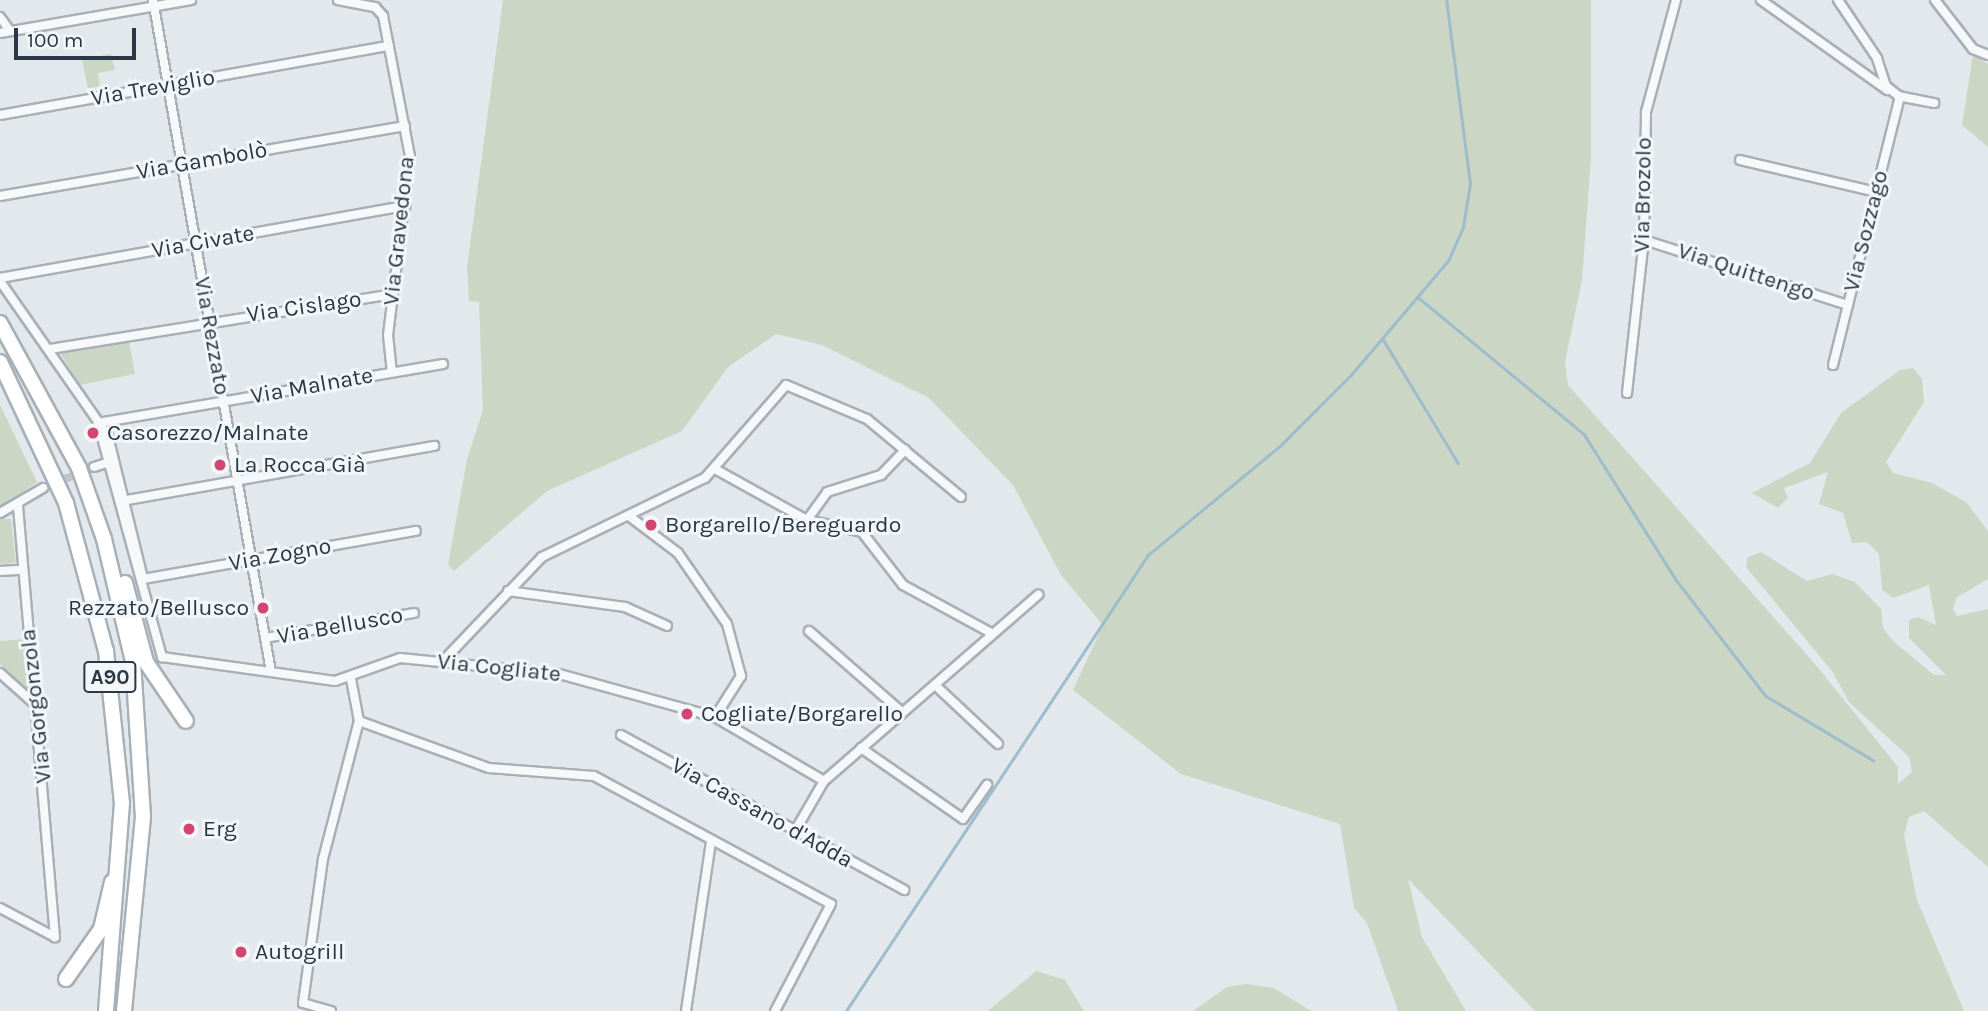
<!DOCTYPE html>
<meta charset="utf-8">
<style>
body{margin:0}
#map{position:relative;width:1988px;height:1011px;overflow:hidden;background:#e3e8ec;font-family:Karla,sans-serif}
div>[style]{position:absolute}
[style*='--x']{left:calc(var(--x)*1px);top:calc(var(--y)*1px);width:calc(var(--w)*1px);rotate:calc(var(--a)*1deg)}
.green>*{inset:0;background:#ccd6c4}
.stream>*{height:2.5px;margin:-1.25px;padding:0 1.25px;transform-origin:1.25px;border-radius:1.25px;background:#9ebccc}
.street-tunnel>*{height:8px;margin-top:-4px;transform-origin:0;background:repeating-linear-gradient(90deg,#bec5cb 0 8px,transparent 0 12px)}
.roads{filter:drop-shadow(2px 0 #a8b0b7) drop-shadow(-2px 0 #a8b0b7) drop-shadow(0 2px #a8b0b7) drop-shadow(0 -2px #a8b0b7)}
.street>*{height:8px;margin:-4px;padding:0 4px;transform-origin:4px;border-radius:4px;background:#f7f8fa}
.highway>*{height:14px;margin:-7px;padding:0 7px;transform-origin:7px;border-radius:7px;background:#fff}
.dots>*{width:19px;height:19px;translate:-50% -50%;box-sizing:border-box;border:4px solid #f3f7f9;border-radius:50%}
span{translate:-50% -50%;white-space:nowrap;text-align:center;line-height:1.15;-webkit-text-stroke:6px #f3f7f9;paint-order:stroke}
.shield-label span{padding:2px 5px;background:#f3f7f9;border:2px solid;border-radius:5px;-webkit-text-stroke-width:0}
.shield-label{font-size:21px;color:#2a3845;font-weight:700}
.street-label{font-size:23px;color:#2a3845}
.poi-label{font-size:23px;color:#2a3845}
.left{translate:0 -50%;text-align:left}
.right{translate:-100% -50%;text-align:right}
.scale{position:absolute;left:14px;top:28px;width:122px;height:32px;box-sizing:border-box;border:4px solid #2a3845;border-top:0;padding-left:9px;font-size:21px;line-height:24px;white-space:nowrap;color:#2a3845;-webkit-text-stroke:5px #f3f7f9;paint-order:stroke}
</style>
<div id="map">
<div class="green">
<i style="clip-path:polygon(503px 0,1591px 0,1591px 158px,1582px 280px,1565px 362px,1568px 385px,1815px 664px,1898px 767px,1898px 784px,1912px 772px,1909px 757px,1849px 702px,1832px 671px,1746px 567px,1748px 557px,1761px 552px,1807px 581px,1832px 574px,1855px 582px,1881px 609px,1883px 628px,1894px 642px,1934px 675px,1946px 675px,1909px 638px,1909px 620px,1918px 617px,1936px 625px,1929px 585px,1893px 598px,1882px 590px,1879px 554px,1867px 542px,1852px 543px,1843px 513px,1819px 504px,1828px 472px,1784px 488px,1788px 498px,1778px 508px,1752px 493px,1810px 463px,1841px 413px,1900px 370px,1913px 368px,1922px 379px,1924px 402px,1886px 462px,1893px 473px,1932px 483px,1966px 502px,1988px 531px,1988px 579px,1957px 597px,1953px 609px,1957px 616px,1988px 609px,1988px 867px,1924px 811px,1909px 817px,1904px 835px,1917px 900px,1964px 1011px,1535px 1011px,1408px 879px,1422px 937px,1466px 1011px,1398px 1011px,1367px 923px,1354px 908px,1340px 824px,1181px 774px,1073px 690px,1103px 625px,1061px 575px,1013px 485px,929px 398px,822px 345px,776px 334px,728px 367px,682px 431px,547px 491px,454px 571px,448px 565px,467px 459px,483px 410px,479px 302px,469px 301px,467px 267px)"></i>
<i style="clip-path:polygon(111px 54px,115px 70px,98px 73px,100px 86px,88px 89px,82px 59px)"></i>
<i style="clip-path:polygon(1973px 55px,1988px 64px,1988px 147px,1962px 125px)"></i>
<i style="clip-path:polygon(129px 341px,135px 374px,80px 385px,60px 353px)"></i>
<i style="clip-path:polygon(0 405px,37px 482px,2px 507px,0 507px)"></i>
<i style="clip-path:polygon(0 519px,11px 519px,16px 563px,0 564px)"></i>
<i style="clip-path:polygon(24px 639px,32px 696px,0 664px,0 641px)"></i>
<i style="clip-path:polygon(1036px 971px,1065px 980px,1084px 1011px,988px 1011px)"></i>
<i style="clip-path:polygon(1247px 984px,1274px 988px,1311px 1011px,1193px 1011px,1227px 987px)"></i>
</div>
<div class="stream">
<i style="--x:1419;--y:298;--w:214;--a:39.5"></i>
<i style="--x:1584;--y:434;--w:174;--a:57.7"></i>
<i style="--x:1677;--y:581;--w:145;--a:52.3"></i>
<i style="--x:1766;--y:696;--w:125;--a:30.9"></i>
<i style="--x:1383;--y:339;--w:145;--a:58.8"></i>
<i style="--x:846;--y:1011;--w:547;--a:-56.48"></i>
<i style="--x:1148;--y:555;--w:173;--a:-39.6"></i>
<i style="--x:1281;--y:445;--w:98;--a:-45"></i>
<i style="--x:1350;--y:376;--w:151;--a:-49.6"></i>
<i style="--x:1448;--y:261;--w:37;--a:-66"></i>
<i style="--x:1463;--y:227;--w:44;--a:-80.8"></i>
<i style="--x:1470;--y:184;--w:186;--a:-97.4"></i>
</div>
<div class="street-tunnel">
<i style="--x:43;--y:488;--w:55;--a:-22.4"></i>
</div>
<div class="roads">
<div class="street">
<i style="--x:153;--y:0;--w:682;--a:80.04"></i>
<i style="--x:338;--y:0;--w:38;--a:11"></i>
<i style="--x:375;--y:7;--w:12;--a:48"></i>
<i style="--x:383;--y:16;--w:143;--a:79.1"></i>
<i style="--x:410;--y:156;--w:180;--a:97"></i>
<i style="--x:388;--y:335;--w:37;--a:84"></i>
<i style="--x:1761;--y:0;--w:155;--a:35.5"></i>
<i style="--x:1935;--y:0;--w:62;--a:52.2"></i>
<i style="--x:1973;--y:49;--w:16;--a:22"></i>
<i style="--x:0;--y:17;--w:17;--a:54"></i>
<i style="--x:0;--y:33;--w:194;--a:-9.8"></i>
<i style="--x:1898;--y:96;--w:37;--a:11"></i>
<i style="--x:0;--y:115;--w:395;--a:-10.1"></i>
<i style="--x:1740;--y:160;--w:140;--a:13.2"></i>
<i style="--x:0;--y:196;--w:411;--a:-9.8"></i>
<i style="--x:1644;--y:240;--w:214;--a:17.7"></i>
<i style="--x:0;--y:278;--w:412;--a:-10.1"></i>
<i style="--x:0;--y:281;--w:189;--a:55.1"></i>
<i style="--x:108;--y:436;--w:147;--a:76.2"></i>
<i style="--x:50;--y:349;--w:347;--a:-9.1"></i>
<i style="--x:1833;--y:365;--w:276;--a:-76"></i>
<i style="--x:1900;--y:97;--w:18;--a:-142"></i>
<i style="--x:1886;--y:86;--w:29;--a:-108"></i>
<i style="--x:1877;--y:58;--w:70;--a:-123.9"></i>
<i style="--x:1627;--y:393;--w:154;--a:-83.7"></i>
<i style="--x:1644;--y:240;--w:128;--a:-89.1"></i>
<i style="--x:1646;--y:112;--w:116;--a:-75"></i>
<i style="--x:98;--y:423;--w:243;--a:74.7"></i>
<i style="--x:162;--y:657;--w:175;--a:7.9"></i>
<i style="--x:335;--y:681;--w:69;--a:-19.5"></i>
<i style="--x:400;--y:658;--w:160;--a:5.7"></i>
<i style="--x:559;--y:674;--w:162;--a:15.4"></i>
<i style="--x:715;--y:717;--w:126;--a:30.4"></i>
<i style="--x:98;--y:423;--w:350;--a:-9.7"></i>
<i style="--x:94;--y:467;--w:13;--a:-18"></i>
<i style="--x:715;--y:469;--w:105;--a:29"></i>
<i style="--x:807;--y:520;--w:56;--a:12.3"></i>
<i style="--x:862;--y:532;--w:67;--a:52.3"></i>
<i style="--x:903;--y:585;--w:102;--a:28.6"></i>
<i style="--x:127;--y:500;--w:312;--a:-10"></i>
<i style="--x:18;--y:506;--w:433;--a:85.1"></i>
<i style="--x:0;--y:513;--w:50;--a:-30.2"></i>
<i style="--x:629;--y:516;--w:61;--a:37.1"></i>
<i style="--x:678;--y:553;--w:86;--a:55.4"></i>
<i style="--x:727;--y:624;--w:54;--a:74.9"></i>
<i style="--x:741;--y:676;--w:49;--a:122.4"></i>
<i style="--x:807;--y:520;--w:34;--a:-54"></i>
<i style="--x:827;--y:492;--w:57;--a:-17.5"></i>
<i style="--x:881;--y:475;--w:35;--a:-46"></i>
<i style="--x:0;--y:571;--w:22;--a:-3"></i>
<i style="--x:143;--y:579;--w:277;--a:-10"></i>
<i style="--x:508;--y:591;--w:118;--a:7.8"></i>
<i style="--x:625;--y:607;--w:46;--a:24.3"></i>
<i style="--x:809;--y:631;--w:123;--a:41.1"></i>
<i style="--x:265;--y:638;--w:151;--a:-9.5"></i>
<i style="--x:442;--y:662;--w:145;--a:-46.4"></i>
<i style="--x:542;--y:557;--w:181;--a:-25.9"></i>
<i style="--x:705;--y:478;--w:123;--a:-48.9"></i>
<i style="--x:786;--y:385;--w:88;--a:22.8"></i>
<i style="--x:867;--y:419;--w:122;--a:39.7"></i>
<i style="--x:0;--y:673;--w:50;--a:41.7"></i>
<i style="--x:935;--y:685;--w:86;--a:43.1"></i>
<i style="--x:359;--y:721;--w:138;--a:19.9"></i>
<i style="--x:489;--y:768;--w:105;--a:4.4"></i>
<i style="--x:594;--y:776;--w:269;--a:28.4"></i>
<i style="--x:831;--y:904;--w:121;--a:117.6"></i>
<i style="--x:621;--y:735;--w:323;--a:28.7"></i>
<i style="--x:861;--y:748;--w:124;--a:34.8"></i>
<i style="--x:963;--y:819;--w:42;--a:-54.8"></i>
<i style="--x:795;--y:831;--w:58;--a:-59.9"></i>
<i style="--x:824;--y:781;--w:284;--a:-41"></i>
<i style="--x:0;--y:908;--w:62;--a:27.8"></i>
<i style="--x:331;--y:1011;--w:29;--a:-164"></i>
<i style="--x:303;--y:1003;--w:145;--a:-82.1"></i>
<i style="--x:323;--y:859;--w:143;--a:-75.4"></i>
<i style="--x:359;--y:721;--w:43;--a:-100.8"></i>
<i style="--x:686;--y:1011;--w:172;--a:-81.6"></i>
</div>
<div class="highway">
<i style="--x:0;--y:323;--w:165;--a:61.4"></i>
<i style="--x:79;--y:468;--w:75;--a:70.6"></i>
<i style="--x:104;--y:539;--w:126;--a:76.7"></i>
<i style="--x:133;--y:662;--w:155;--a:86.3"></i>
<i style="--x:143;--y:817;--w:195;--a:95.6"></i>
<i style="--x:0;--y:362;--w:156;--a:64.9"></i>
<i style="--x:66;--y:503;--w:153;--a:74.9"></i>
<i style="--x:106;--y:651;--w:153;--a:84"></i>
<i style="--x:122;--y:803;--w:209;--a:94.4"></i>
<i style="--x:125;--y:583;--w:82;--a:75.1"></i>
<i style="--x:146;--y:662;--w:71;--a:55.9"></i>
<i style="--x:66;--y:979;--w:61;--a:-55"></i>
<i style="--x:101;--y:929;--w:48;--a:-76.8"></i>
</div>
</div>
<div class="dots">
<i style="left:93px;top:433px;background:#d24772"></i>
<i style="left:220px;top:465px;background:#d24772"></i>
<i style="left:651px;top:525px;background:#d24772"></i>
<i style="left:263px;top:608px;background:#d24772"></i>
<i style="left:687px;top:714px;background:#d24772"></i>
<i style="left:189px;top:829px;background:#d24772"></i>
<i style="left:241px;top:952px;background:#d24772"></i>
</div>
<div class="shield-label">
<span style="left:110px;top:677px">A90</span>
</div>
<div class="street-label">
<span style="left:153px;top:88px;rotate:-10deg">Via Treviglio</span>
<span style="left:202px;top:161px;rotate:-10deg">Via Gambolò</span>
<span style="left:1643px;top:195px;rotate:-89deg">Via Brozolo</span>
<span style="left:399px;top:231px;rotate:-84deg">Via Gravedona</span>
<span style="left:1866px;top:231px;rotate:-76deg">Via Sozzago</span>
<span style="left:203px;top:242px;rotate:-10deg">Via Civate</span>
<span style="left:1746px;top:272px;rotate:18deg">Via Quittengo</span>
<span style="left:304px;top:307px;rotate:-8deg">Via Cislago</span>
<span style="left:212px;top:336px;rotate:80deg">Via Rezzato</span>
<span style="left:312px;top:386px;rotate:-10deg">Via Malnate</span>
<span style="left:280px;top:555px;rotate:-10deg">Via Zogno</span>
<span style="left:340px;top:626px;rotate:-10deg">Via Bellusco</span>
<span style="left:499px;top:668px;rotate:6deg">Via Cogliate</span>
<span style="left:36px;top:706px;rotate:-96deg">Via Gorgonzola</span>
<span style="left:762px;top:813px;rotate:29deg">Via Cassano d'Adda</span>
</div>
<div class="poi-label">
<span class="left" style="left:107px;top:433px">Casorezzo/Malnate</span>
<span class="left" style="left:234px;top:465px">La Rocca Già</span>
<span class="left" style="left:665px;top:525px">Borgarello/Bereguardo</span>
<span class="right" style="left:249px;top:608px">Rezzato/Bellusco</span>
<span class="left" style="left:701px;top:714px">Cogliate/Borgarello</span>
<span class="left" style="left:203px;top:829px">Erg</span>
<span class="left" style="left:255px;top:952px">Autogrill</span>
</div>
<div class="scale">100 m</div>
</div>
